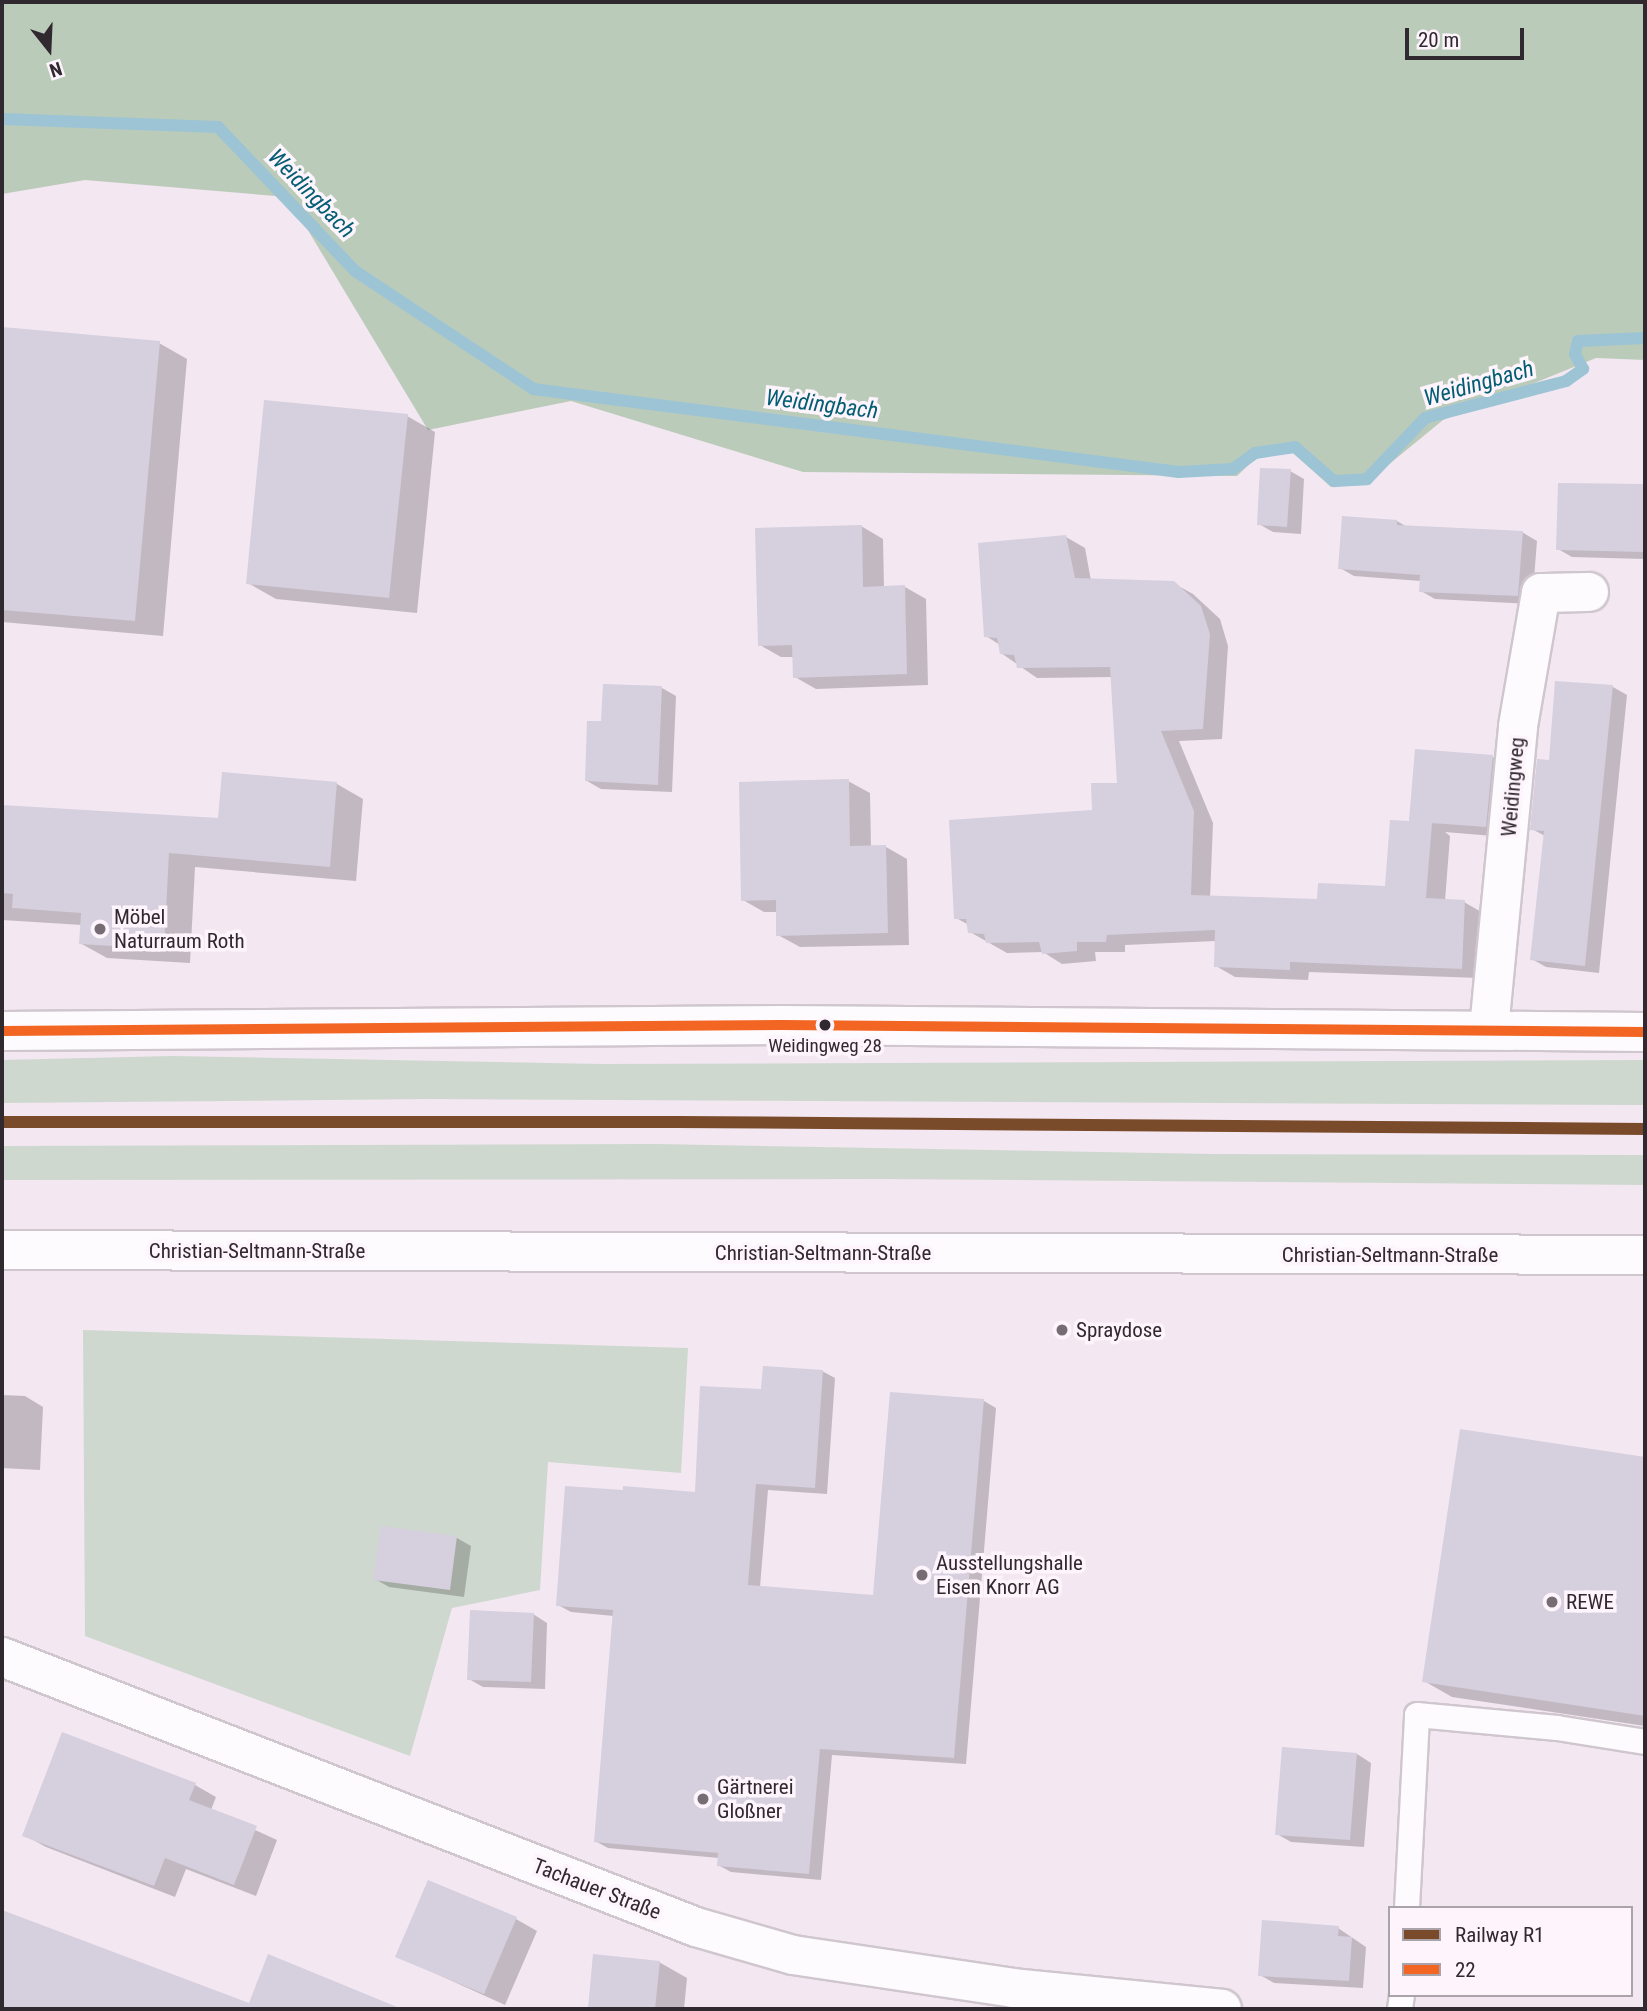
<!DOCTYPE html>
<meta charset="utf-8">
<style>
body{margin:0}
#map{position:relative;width:1647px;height:2011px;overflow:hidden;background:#f3e7f2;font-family:"Roboto Condensed",sans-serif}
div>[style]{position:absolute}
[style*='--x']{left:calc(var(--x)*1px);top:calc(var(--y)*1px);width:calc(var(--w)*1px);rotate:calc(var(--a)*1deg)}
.green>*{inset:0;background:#ced8ce}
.forest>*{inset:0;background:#bbcbba}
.shadow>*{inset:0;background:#0003}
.stream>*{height:12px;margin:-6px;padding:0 6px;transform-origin:6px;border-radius:6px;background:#9cc4d5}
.building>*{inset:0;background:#d5cfde}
.roads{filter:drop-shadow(2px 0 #cfc6ce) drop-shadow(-2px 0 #cfc6ce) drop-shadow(0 2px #cfc6ce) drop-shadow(0 -2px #cfc6ce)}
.lane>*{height:24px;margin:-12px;padding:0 12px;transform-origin:12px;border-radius:12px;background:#fdfbfd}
.street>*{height:38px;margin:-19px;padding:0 19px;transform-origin:19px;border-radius:19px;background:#fdfbfd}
.secondary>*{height:38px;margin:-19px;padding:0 19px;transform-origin:19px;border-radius:19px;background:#fdfbfd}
.bus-1>*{height:10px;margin:-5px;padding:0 5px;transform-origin:5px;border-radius:5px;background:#f26522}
.rail-1>*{height:12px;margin:-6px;padding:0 6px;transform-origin:6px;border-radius:6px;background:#7a4b2a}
.dots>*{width:19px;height:19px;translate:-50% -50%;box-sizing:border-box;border:4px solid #fdf4fc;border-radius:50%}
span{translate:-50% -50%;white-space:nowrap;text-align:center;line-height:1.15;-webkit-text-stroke:7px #fdf4fc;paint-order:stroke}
.bus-label{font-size:19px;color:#312930}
.street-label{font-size:21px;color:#312930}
.poi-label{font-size:21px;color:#312930}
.left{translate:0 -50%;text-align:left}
.water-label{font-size:23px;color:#045e73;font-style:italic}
.frame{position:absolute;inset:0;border:4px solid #312930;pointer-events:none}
.legend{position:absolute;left:1388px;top:1906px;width:245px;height:91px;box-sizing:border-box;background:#fdf4fc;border:2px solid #aba3aa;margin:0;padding:9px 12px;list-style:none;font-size:21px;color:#312930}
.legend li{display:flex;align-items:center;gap:14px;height:35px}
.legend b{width:35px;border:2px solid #aba3aa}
.north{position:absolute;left:14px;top:14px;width:70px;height:70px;-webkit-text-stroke:5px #fdf4fc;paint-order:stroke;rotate:162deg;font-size:19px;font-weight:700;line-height:28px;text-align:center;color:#312930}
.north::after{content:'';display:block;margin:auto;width:24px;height:32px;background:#312930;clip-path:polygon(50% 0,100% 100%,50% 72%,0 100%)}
.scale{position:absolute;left:1405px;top:28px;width:119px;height:32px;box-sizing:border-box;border:4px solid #312930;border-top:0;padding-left:9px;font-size:21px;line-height:24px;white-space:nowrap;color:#312930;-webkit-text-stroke:5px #fdf4fc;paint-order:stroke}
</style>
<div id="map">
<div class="green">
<i style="clip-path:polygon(173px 1056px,601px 1064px,1645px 1060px,1645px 1105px,430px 1099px,2px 1103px,2px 1060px)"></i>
<i style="clip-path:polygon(655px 1144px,1211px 1154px,1645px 1155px,1645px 1185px,881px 1179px,2px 1180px,2px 1146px)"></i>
<i style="clip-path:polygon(83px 1330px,688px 1348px,681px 1473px,548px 1462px,540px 1590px,452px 1608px,410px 1756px,85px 1636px)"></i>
</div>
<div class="forest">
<i style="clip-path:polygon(2px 2px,1645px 2px,1645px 360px,1596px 358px,1443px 420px,1365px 484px,1331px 487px,1291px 451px,1257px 457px,1237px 476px,803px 472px,571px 401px,428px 430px,288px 197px,85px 180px,2px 194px)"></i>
</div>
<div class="shadow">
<i style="clip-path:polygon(2px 329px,159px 343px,187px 359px,163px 636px,2px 622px)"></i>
<i style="clip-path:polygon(407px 416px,435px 432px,417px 613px,276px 599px,248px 583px)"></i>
<i style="clip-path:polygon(1290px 471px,1304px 479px,1301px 534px,1273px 532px,1259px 524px)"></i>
<i style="clip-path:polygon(1559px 485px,1645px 486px,1645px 559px,1572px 557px,1558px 549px)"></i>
<i style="clip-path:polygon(1397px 521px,1407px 527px,1522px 532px,1537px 541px,1532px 604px,1435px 599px,1421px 591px,1421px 581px,1354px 576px,1340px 568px)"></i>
<i style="clip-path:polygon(861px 526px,883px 539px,884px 588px,905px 587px,926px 599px,928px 685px,816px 689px,795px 677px,794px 657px,781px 657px,760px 645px)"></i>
<i style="clip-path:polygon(1066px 537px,1085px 548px,1091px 581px,1173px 583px,1193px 594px,1220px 619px,1228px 646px,1222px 739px,1179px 741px,1213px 823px,1210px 898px,1319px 901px,1387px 888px,1411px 823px,1493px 757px,1512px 768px,1505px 837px,1445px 832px,1450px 836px,1445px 901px,1464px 902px,1483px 913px,1480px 978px,1309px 972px,1308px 980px,1235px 977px,1216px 966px,1216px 941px,1125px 945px,1125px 952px,1095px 952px,1096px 961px,1062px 964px,1043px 952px,1007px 953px,970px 932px,969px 925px,956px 918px,1094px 811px,1119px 784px,1113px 677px,1037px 678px,1001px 653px,1000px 645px,986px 636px)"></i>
<i style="clip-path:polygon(1557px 682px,1613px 687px,1627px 695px,1599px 973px,1546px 967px,1532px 959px,1545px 836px,1532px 829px,1550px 761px)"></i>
<i style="clip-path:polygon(662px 688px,676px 696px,672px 792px,601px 789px,587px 781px,603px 723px)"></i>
<i style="clip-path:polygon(223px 774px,337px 784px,363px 799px,356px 881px,195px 867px,190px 963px,107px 958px,80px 943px,82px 925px,2px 920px,2px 807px,219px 820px)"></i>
<i style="clip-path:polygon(848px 781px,870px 793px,871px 847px,886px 847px,907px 859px,909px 945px,800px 947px,778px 935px,778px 912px,764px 912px,743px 900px)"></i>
<i style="clip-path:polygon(822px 1371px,835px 1378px,827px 1494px,768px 1490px,760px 1587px,874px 1596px,892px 1394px,984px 1401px,996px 1408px,966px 1764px,832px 1755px,821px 1880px,731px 1872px,718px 1865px,719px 1858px,608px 1848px,595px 1841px,614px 1616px,571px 1612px,558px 1605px,697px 1494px,763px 1390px)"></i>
<i style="clip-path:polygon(2px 1395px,25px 1396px,43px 1407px,40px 1470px,2px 1468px)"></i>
<i style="clip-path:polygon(1462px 1431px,1645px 1459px,1645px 1726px,1452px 1697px,1424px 1681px)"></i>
<i style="clip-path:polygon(382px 1528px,457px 1538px,471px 1546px,464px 1597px,389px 1587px,375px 1579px)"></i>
<i style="clip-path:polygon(533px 1614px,547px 1623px,545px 1689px,483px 1687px,469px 1679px)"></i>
<i style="clip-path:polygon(1357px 1754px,1371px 1763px,1364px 1847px,1291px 1842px,1277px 1834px)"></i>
<i style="clip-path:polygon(195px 1785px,216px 1797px,211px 1810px,277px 1840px,256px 1896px,186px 1869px,175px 1897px,46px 1847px,24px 1835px)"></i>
<i style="clip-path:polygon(2px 1911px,250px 2005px,401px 2009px,2px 2009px)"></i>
<i style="clip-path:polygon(516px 1919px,537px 1931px,505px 2005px,397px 1956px)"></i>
<i style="clip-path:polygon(1338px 1928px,1366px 1947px,1363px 1988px,1274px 1983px,1260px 1975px)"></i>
<i style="clip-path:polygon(595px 1956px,659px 1962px,687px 1978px,684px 2009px,589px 2009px)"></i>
</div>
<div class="stream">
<i style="--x:2;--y:119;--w:216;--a:2.1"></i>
<i style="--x:218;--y:127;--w:199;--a:46.4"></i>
<i style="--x:355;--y:271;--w:214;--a:33.5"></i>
<i style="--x:533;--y:389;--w:651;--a:7.32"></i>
<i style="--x:1179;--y:472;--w:54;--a:-3.2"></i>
<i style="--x:1233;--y:469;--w:27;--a:-36"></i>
<i style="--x:1255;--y:453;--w:40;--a:-8.5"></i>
<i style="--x:1295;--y:447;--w:52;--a:41.1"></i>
<i style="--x:1334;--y:481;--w:33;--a:-3"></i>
<i style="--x:1367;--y:479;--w:84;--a:-46.4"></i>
<i style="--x:1425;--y:418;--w:146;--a:-14.7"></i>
<i style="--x:1566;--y:381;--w:21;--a:-35"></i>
<i style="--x:1583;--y:369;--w:17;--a:-118"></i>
<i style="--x:1575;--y:354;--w:13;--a:-77"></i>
<i style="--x:1578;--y:341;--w:67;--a:-2.6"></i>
</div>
<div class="building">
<i style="clip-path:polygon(2px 327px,160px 341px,135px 621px,2px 610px)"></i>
<i style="clip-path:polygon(264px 400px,408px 414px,389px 598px,246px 584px)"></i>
<i style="clip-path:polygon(1260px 468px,1291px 469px,1287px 527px,1257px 525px)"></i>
<i style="clip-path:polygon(1558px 483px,1645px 484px,1645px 552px,1556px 550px)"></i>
<i style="clip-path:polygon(1342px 516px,1397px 520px,1397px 525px,1523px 531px,1518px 596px,1419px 592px,1420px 575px,1338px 569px)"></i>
<i style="clip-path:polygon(862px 525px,863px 587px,905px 585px,907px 674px,793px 678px,792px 645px,758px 646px,755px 528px)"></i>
<i style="clip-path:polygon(1066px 535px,1075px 578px,1174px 581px,1201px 606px,1210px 634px,1203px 729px,1161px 731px,1194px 811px,1191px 895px,1317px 899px,1318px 883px,1385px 886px,1390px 820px,1409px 821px,1415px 749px,1493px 755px,1486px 827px,1418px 822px,1432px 823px,1426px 898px,1465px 900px,1462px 969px,1290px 962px,1290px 970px,1214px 967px,1215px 930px,1107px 935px,1106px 942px,1077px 942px,1077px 951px,1042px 954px,1039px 942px,986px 943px,984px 934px,968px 933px,966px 919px,954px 919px,949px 820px,1092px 810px,1091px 783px,1117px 783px,1110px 667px,1017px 668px,1014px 655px,1000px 654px,997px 638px,984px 637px,978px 543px)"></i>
<i style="clip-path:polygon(1555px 681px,1613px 685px,1585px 966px,1530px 960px,1544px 831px,1530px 830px,1537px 759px,1549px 760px)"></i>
<i style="clip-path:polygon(603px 684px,662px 686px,658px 785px,585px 781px,587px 721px,601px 721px)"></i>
<i style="clip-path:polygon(222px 772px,337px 782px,330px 867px,169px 853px,164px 949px,79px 944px,81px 913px,12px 908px,13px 894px,2px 893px,2px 805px,218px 818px)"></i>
<i style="clip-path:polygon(849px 779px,850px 846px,886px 845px,888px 933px,776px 936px,776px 900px,741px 901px,739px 782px)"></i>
<i style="clip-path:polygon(763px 1366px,823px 1370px,815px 1488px,756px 1484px,748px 1585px,873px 1595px,890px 1392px,984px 1399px,954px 1758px,820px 1749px,809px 1874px,717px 1866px,718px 1853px,594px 1842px,613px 1610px,556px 1606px,565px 1486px,623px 1490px,623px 1486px,695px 1492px,700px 1386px,761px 1389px)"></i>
<i style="clip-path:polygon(1460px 1429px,1645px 1457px,1645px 1716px,1422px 1682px)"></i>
<i style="clip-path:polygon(381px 1526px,457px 1536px,450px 1590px,373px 1580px)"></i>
<i style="clip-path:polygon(470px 1610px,534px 1613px,531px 1682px,467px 1680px)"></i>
<i style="clip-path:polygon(62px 1732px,196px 1783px,189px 1800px,257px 1826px,234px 1885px,165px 1858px,154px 1886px,22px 1836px)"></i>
<i style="clip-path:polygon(1282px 1747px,1357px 1753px,1350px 1840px,1275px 1835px)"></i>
<i style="clip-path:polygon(428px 1880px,517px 1917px,484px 1994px,395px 1957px)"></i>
<i style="clip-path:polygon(2px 1910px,249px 2003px,268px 1954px,402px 2009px,2px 2009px)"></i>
<i style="clip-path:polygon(1262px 1920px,1339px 1926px,1338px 1936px,1352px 1937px,1349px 1981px,1258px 1976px)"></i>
<i style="clip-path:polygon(593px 1954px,660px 1961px,655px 2009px,588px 2009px)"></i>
</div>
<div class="roads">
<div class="lane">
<i style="--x:1407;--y:1908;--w:193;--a:-87"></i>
<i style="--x:1417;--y:1715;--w:141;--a:5.3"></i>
<i style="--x:1557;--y:1728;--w:89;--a:9"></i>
<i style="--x:1400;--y:2009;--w:14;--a:-82"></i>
</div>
<div class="street">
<i style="--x:1489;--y:1029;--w:304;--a:-84.5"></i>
<i style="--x:1518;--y:726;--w:135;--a:-80.2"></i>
<i style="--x:1541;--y:593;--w:48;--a:-1.2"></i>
<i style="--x:2;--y:1031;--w:779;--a:-0.44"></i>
<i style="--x:781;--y:1025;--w:864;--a:0.46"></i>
<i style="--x:2;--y:1657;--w:745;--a:21.26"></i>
<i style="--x:696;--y:1927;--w:101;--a:16.1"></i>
<i style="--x:793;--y:1955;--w:222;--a:8.5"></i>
<i style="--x:1013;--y:1988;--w:210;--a:5.7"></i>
</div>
<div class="secondary">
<i style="--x:2;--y:1250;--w:1643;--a:0.17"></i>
</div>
</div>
<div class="bus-1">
<i style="--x:2;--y:1031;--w:779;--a:-0.44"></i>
<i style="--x:781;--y:1025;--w:864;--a:0.46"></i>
</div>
<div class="rail-1">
<i style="--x:2;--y:1122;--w:676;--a:0"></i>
<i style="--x:678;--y:1122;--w:967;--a:0.41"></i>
</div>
<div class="dots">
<i style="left:100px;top:929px;background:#756c74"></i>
<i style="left:825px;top:1025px;background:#312930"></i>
<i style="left:1062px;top:1330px;background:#756c74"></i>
<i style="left:922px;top:1575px;background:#756c74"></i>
<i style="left:1552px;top:1602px;background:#756c74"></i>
<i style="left:703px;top:1799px;background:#756c74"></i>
</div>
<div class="bus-label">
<span style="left:825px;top:1046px">Weidingweg 28</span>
</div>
<div class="street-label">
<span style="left:1513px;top:787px;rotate:-85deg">Weidingweg</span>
<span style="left:257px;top:1251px">Christian-Seltmann-Straße</span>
<span style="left:823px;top:1253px">Christian-Seltmann-Straße</span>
<span style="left:1390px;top:1255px">Christian-Seltmann-Straße</span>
<span style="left:597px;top:1889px;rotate:21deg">Tachauer Straße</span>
</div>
<div class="poi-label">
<span class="left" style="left:114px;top:929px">Möbel<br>Naturraum Roth</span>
<span class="left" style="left:1076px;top:1330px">Spraydose</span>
<span class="left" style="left:936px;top:1575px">Ausstellungshalle<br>Eisen Knorr AG</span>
<span class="left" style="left:1566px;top:1602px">REWE</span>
<span class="left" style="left:717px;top:1799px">Gärtnerei<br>Gloßner</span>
</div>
<div class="water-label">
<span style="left:311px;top:194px;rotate:46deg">Weidingbach</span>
<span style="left:1479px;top:384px;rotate:-16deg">Weidingbach</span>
<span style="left:822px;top:405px;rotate:7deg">Weidingbach</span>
</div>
<div class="frame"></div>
<ul class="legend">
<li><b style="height:9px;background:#7a4b2a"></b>Railway R1</li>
<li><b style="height:9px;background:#f26522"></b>22</li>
</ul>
<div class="north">N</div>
<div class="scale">20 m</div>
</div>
